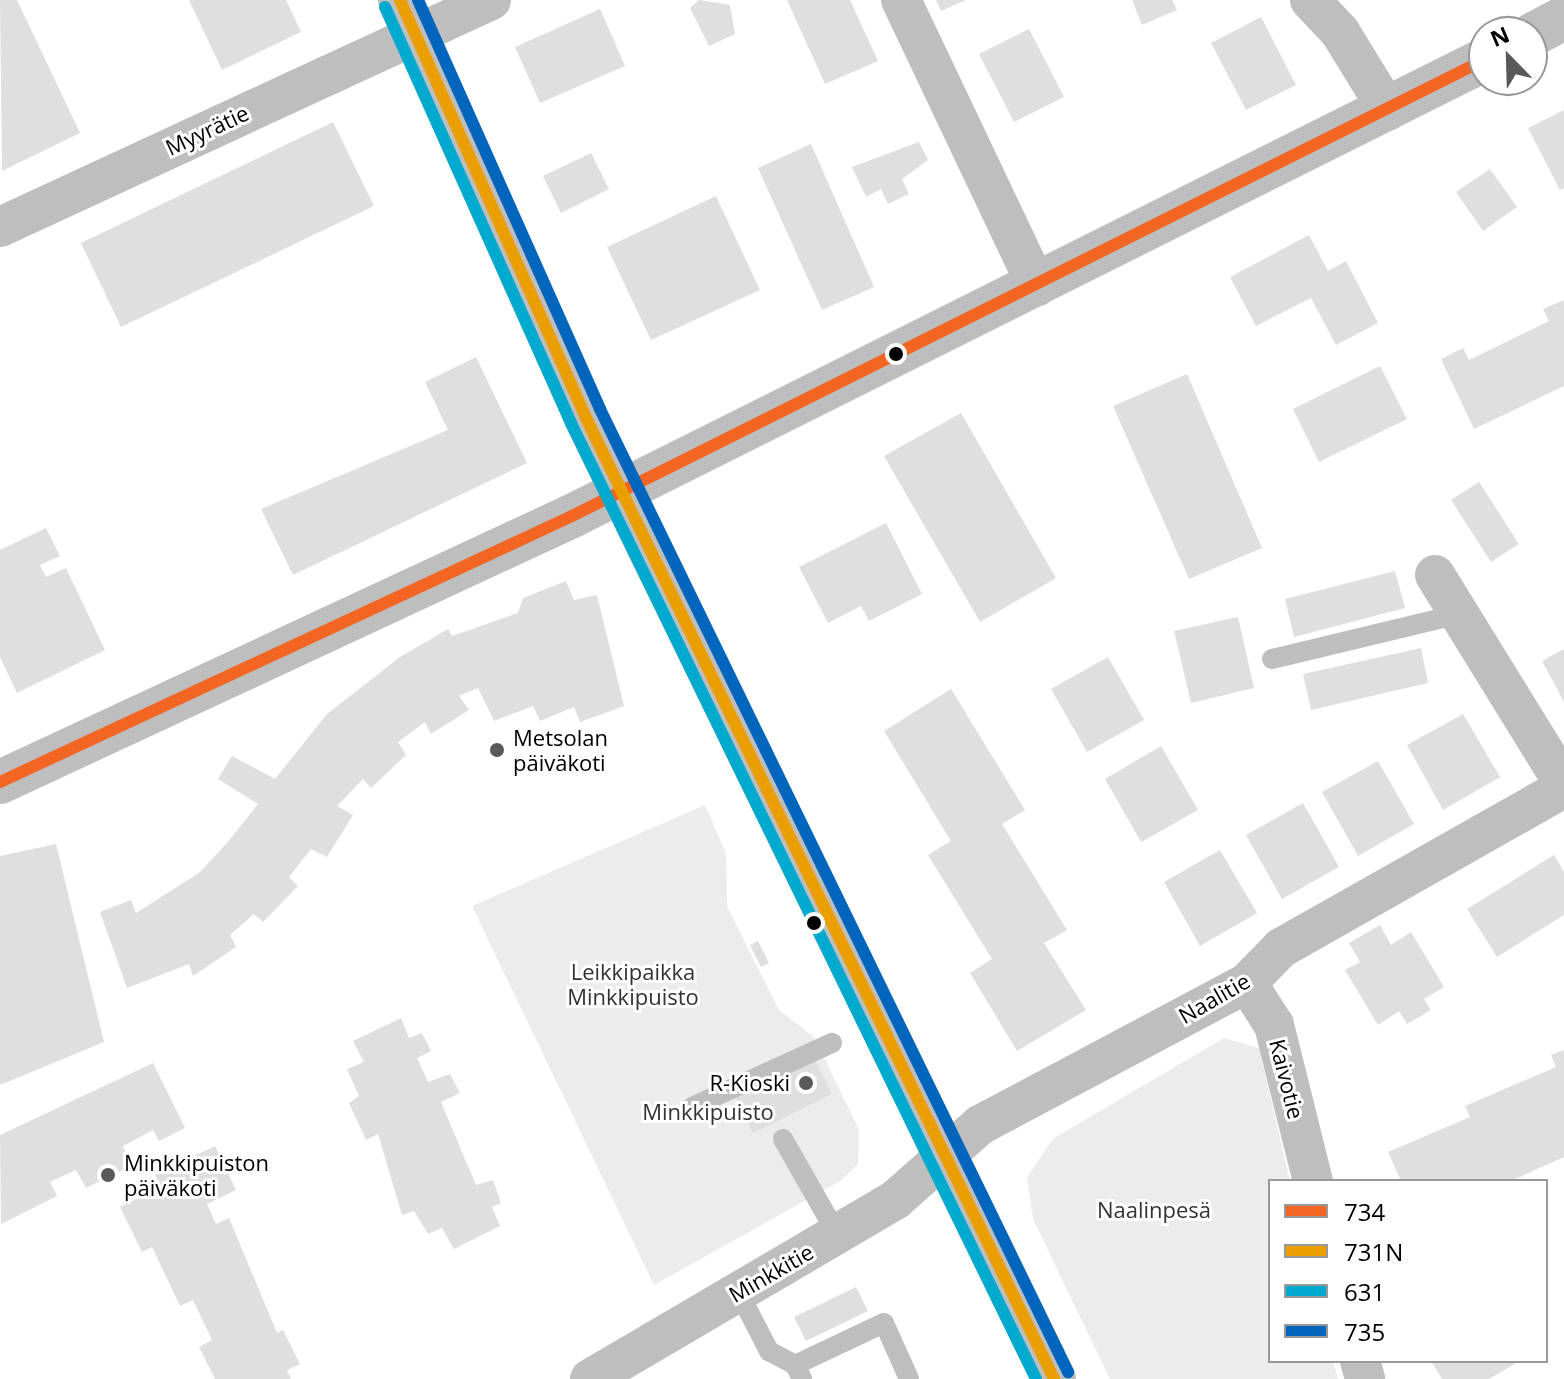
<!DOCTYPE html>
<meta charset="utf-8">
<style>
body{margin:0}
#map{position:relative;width:1564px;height:1379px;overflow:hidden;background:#fff;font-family:"Open Sans",sans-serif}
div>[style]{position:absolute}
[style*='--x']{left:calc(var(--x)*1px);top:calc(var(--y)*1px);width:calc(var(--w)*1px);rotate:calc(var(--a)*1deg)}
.green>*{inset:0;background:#ececec}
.building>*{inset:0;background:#dfdfdf}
.service>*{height:20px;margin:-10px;padding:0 10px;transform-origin:10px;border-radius:10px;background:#bebebe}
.minor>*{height:40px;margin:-20px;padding:0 20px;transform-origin:20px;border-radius:20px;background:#bebebe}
.tertiary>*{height:44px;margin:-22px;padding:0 22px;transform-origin:22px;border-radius:22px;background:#bebebe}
.bus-1>*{height:12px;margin:-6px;padding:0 6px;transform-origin:6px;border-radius:6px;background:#f26522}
.bus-2>*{height:12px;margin:-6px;padding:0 6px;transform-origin:6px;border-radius:6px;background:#eb9e00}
.bus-3>*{height:12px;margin:-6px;padding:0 6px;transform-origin:6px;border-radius:6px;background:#00a9ce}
.bus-4>*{height:12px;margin:-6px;padding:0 6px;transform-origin:6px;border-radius:6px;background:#0065bd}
.dots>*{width:22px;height:22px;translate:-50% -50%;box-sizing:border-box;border:4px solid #fff;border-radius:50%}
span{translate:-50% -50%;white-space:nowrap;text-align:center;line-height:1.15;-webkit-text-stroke:6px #fff;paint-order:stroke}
.street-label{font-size:22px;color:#000}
.poi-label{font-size:22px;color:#000}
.left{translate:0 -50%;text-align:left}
.right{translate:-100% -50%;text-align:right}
.park-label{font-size:22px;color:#333}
.legend{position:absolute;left:1268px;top:1179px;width:280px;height:184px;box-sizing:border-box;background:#fff;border:2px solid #999;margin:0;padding:10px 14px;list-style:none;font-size:24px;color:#000}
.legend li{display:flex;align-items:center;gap:16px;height:40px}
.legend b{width:40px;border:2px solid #999}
.north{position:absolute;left:1468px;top:16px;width:80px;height:80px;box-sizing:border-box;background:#fff;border:2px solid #999;border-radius:50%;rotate:337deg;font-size:22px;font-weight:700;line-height:32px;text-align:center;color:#000}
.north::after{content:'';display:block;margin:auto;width:28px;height:36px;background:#595959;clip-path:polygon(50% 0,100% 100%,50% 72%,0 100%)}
</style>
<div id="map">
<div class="green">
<i style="clip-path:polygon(705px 805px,726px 853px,727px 906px,779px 1010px,814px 1037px,859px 1130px,858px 1164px,842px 1180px,654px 1285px,472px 906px)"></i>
<i style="clip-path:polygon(1224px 1038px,1259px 1048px,1290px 1181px,1270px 1181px,1270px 1361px,1333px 1361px,1338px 1379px,1110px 1379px,1033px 1219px,1027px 1177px,1054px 1138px)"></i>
</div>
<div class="building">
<i style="clip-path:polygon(0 0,17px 0,80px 133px,2px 171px)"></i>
<i style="clip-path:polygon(189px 0,286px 0,301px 32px,222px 70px)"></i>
<i style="clip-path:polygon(699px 0,730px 5px,735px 34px,709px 46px,690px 8px)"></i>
<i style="clip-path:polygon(787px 0,850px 0,878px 61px,825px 84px)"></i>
<i style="clip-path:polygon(936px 0,966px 0,941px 11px)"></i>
<i style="clip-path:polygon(1132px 0,1172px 0,1177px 10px,1142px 25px)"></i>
<i style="clip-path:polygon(600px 9px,625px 66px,540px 103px,515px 47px)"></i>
<i style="clip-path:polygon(1261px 17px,1296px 85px,1246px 110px,1211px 43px)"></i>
<i style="clip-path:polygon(1029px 29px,1064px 97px,1014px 122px,979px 54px)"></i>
<i style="clip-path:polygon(1564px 110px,1564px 188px,1560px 190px,1528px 128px)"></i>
<i style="clip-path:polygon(333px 122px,374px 206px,121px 327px,81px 243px)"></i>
<i style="clip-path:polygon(919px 142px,928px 160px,902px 179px,909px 194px,888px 204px,881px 189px,866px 197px,852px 167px)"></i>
<i style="clip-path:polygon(811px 144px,874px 287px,822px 310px,758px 168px)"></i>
<i style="clip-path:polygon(591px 153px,609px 189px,561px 213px,543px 176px)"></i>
<i style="clip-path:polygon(1490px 169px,1517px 207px,1483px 231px,1456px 192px)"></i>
<i style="clip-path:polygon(716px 196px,760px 290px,651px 340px,607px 247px)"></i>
<i style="clip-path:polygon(1309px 235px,1328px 271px,1346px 261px,1378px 323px,1336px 345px,1311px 298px,1256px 326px,1230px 277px)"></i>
<i style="clip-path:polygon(1564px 300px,1564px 386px,1474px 429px,1441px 359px,1463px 348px,1469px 360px,1549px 321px,1543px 309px)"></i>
<i style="clip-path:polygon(476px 357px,527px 463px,293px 575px,261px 509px,448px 430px,425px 382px)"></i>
<i style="clip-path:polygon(1380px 366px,1407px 419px,1319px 462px,1293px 409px)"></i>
<i style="clip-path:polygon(1187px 374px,1262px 548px,1189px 579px,1113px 406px)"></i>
<i style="clip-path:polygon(961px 413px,1056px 578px,980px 622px,884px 456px)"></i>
<i style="clip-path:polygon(1479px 482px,1519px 544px,1491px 562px,1451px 500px)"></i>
<i style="clip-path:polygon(886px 523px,922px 594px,869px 621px,861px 606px,828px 623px,799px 567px)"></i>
<i style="clip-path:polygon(46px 528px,60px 556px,40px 565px,46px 577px,66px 568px,105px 650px,17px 693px,0 657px,0 550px)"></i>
<i style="clip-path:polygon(1395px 571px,1405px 608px,1294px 637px,1285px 599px)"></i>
<i style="clip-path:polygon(566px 581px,574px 600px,597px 595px,624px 706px,580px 722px,574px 707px,540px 721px,533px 706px,494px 721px,478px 688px,459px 696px,469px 710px,431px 734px,425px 722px,398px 742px,406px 755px,371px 788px,363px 779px,337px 806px,353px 815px,327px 857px,311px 849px,289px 877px,298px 886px,263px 922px,254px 914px,230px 935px,236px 947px,193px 976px,189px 964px,127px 988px,100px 912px,131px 900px,136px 913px,199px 873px,227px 843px,258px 804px,218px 779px,232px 756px,275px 779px,327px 714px,400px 657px,448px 629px,452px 636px,518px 613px,523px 598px)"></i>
<i style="clip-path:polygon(1238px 617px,1254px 688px,1191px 703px,1174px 631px)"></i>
<i style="clip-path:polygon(1421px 648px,1428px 683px,1311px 710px,1303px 674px)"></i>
<i style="clip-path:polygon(1564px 649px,1564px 702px,1542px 661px)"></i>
<i style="clip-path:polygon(1108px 657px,1144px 720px,1087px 752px,1051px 689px)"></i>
<i style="clip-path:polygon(951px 689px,1025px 810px,1002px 824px,1067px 930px,1044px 943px,1086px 1010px,1017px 1051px,970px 973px,992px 959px,928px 855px,951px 841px,884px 731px)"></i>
<i style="clip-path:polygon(1463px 714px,1500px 777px,1443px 810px,1407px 745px)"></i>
<i style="clip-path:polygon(1161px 746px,1198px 810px,1141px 842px,1105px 779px)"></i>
<i style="clip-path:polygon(1378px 761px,1414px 824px,1358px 856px,1322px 792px)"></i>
<i style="clip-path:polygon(1303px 803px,1339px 867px,1282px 899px,1246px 835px)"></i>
<i style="clip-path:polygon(56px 844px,104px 1042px,0 1085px,0 856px)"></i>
<i style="clip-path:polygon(1220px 850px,1257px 913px,1200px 946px,1164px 882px)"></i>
<i style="clip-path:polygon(1554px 855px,1564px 872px,1564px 915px,1497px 957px,1467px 909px)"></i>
<i style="clip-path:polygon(1380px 925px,1391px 945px,1411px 932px,1444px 987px,1424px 999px,1431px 1010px,1407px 1024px,1399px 1011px,1378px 1025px,1345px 970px,1360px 962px,1349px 943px)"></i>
<i style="clip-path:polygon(758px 941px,769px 963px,761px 967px,750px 945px)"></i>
<i style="clip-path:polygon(401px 1018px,409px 1038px,422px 1033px,431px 1051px,417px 1058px,428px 1082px,450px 1074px,460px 1093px,441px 1102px,476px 1185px,493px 1180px,501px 1203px,492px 1207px,500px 1226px,454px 1249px,442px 1228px,428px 1234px,414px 1211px,402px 1215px,378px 1134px,366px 1140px,349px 1103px,359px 1096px,347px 1069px,364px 1062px,353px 1041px)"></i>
<i style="clip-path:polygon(1564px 1050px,1564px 1157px,1511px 1181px,1401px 1181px,1388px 1152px,1470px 1117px,1465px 1106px,1556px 1067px,1551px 1055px)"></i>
<i style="clip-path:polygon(813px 1056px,832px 1094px,753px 1133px,734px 1094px)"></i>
<i style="clip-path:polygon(153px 1063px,185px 1128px,159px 1141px,153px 1130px,123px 1146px,131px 1166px,86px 1188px,76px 1170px,50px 1182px,57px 1196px,1px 1224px,0 1135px)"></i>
<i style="clip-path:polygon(215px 1146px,236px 1190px,207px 1204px,216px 1224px,229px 1218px,277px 1333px,283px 1330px,300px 1364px,287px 1370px,291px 1379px,215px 1379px,199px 1347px,212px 1340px,193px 1300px,180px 1306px,152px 1247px,142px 1252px,120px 1207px,161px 1187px,155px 1175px)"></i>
<i style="clip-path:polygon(856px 1287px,868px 1311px,806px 1341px,794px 1317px)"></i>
<i style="clip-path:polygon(1431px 1361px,1520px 1361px,1489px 1379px,1442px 1379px)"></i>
</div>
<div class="service">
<i style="--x:1272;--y:659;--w:193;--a:-13.5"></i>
<i style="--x:692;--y:1107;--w:154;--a:-24.6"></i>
<i style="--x:783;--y:1139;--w:109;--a:60.4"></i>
<i style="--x:738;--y:1291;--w:68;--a:62.7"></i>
<i style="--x:769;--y:1351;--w:30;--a:28"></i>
<i style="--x:795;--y:1365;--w:16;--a:63"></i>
<i style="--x:795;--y:1365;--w:98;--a:-25.3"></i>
<i style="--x:884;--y:1323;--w:61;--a:65.9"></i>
</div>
<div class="minor">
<i style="--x:901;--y:0;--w:317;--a:64.6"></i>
<i style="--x:1310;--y:0;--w:44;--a:46.8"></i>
<i style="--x:1340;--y:32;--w:92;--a:58.4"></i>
<i style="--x:0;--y:227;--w:541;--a:-24.81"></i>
<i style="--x:1435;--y:575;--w:246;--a:58.3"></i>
<i style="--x:1247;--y:983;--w:50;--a:57.3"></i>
<i style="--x:1274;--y:1025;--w:161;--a:76"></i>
<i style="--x:1360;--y:1361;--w:19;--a:74"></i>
<i style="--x:590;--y:1379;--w:354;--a:-30.4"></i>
<i style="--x:895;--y:1200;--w:113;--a:-41.4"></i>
<i style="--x:980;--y:1125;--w:302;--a:-28"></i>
<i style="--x:1247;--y:983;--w:49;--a:-45.8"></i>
<i style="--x:1281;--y:948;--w:325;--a:-29.5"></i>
</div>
<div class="tertiary">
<i style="--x:400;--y:0;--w:455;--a:66"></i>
<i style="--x:585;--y:416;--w:1071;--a:64.03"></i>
<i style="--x:1532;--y:35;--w:36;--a:-28"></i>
<i style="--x:0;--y:782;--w:631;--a:-24.94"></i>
<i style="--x:572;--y:516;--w:1020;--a:-26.57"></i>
</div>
<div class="bus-1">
<i style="--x:0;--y:782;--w:631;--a:-24.94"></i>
<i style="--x:572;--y:516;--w:1020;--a:-26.57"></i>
</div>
<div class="bus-2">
<i style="--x:400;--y:0;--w:455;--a:66"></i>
<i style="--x:585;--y:416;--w:1071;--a:64.03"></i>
</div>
<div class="bus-3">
<i style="--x:385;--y:7;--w:456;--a:65.9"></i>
<i style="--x:571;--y:423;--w:1063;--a:64.06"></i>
</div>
<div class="bus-4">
<i style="--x:418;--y:0;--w:448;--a:66"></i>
<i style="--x:600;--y:409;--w:1071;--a:64.08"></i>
</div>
<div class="dots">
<i style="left:896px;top:354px;background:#000"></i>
<i style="left:497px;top:750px;background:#595959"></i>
<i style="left:814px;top:923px;background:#000"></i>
<i style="left:806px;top:1083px;background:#595959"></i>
<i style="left:108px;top:1175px;background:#595959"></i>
</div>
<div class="street-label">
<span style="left:207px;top:130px;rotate:-25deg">Myyrätie</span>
<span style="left:1214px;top:998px;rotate:-30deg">Naalitie</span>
<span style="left:1287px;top:1079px;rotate:76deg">Kaivotie</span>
<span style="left:771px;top:1273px;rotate:-30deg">Minkkitie</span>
</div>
<div class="poi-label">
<span class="left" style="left:513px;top:750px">Metsolan<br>päiväkoti</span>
<span class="right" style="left:790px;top:1083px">R-Kioski</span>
<span class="left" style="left:124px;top:1175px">Minkkipuiston<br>päiväkoti</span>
</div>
<div class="park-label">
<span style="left:633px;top:984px">Leikkipaikka<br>Minkkipuisto</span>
<span style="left:708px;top:1112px">Minkkipuisto</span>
<span style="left:1154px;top:1210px">Naalinpesä</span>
</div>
<ul class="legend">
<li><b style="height:10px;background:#f26522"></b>734</li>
<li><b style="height:10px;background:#eb9e00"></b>731N</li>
<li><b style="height:10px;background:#00a9ce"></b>631</li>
<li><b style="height:10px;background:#0065bd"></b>735</li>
</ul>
<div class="north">N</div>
</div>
